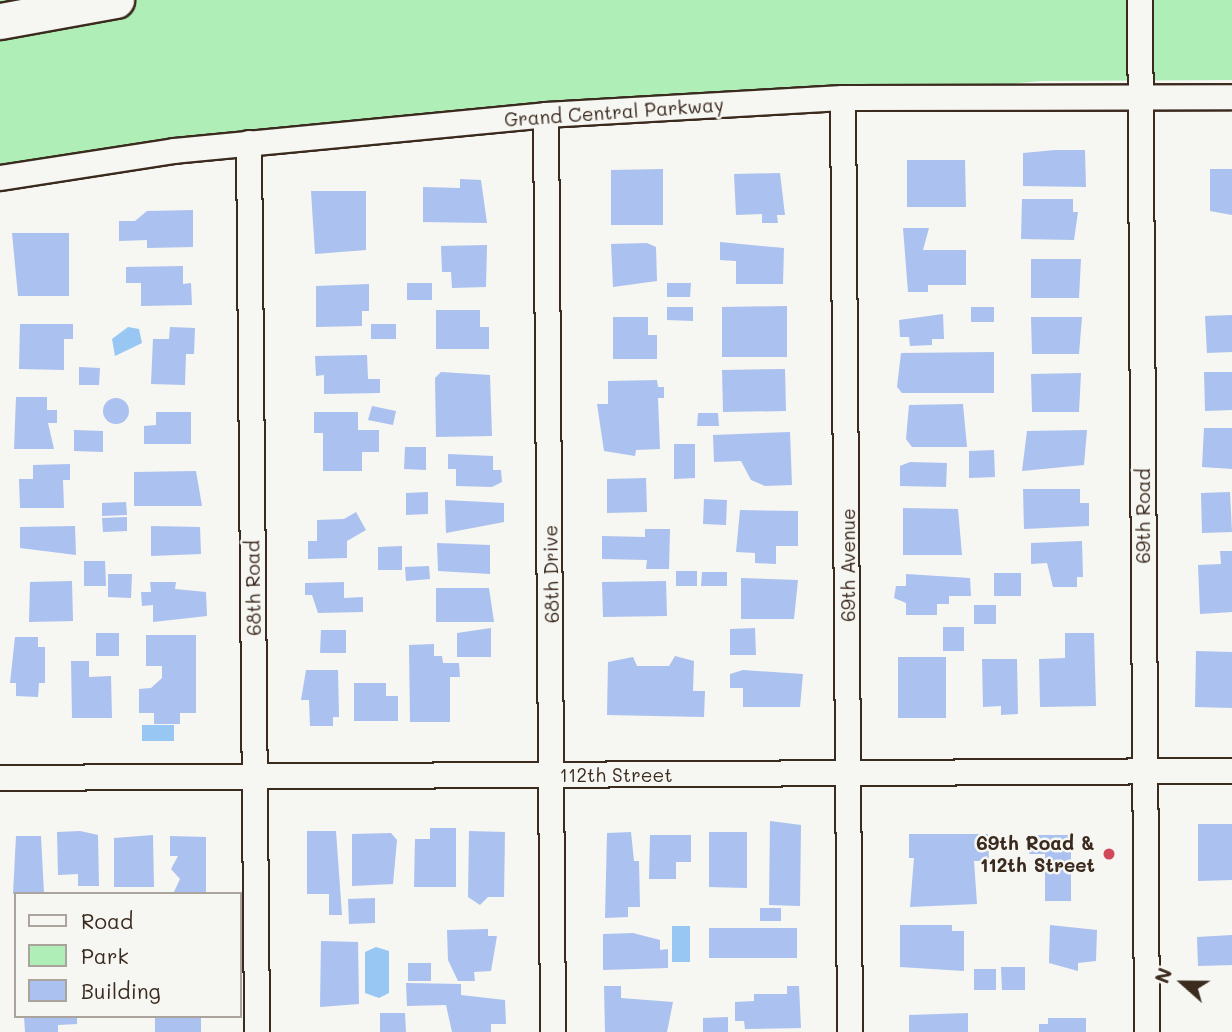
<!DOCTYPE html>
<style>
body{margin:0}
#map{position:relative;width:1232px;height:1032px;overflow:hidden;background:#f6f6f2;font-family:Mali,sans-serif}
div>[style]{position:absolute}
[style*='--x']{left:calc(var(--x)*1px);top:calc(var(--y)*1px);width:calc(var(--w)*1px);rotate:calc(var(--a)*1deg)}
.green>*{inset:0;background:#afefb7}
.water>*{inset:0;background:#98c7f3}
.building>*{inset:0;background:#abc1ef}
.round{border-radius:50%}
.roads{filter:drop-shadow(2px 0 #3b2a1e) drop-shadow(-2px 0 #3b2a1e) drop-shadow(0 2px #3b2a1e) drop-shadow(0 -2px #3b2a1e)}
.minor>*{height:24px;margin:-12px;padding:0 12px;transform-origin:12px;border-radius:12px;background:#f6f6f2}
.highway>*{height:35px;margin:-17.5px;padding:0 17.5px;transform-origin:17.5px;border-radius:17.5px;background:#f6f6f2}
.dots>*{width:19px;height:19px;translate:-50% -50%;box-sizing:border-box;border:4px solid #f6f6f2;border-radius:50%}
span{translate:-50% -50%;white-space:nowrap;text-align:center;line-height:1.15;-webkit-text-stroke:5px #f6f6f2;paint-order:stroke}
.street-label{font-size:19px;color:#3b2a1e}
.poi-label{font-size:19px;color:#3b2a1e;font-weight:700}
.right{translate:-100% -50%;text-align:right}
.legend{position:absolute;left:14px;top:892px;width:228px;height:126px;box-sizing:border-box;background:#f6f6f2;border:2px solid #aba49d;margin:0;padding:9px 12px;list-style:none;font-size:21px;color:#3b2a1e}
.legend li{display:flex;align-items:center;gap:14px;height:35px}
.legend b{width:35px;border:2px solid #aba49d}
.north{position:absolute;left:1148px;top:948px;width:70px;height:70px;-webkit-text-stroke:5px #f6f6f2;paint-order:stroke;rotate:291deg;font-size:19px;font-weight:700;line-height:28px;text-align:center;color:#3b2a1e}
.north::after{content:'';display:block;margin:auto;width:24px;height:32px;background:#3b2a1e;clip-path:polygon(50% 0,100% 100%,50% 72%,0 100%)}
</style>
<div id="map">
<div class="green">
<i style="clip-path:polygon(0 0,1232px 0,1232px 80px,1041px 81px,0 178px)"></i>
</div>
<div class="water">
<i style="clip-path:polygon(128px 327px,139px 329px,142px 343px,115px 356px,112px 339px)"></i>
<i style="clip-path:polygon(142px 725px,174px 725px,174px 741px,142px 741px)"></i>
<i style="clip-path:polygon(672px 926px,690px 926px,690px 962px,672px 962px)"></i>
<i style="clip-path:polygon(376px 947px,389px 951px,389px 993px,379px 998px,365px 993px,365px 952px)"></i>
</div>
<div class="building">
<i style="clip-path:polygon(1055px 150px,1085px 150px,1086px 187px,1023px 186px,1023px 153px)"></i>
<i style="clip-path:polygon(907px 160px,965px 160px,966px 207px,907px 207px)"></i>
<i style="clip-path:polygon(663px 169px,663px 225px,611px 225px,611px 170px)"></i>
<i style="clip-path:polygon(1210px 169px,1232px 169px,1232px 215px,1210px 211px)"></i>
<i style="clip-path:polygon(780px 173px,785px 215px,777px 215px,778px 223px,762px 223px,762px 214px,736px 215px,734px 174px)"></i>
<i style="clip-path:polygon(460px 179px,481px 180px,487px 223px,423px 222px,423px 187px,460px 188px)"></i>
<i style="clip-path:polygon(311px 191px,366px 191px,366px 250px,315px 254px)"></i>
<i style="clip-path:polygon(1022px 199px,1073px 199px,1073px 212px,1078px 212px,1074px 240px,1021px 239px)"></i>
<i style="clip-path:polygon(193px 210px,193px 247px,147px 248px,147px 240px,119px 241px,119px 221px,135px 221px,147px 211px)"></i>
<i style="clip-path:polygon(903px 228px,929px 228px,923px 250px,966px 250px,966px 285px,928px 285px,928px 292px,908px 292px)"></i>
<i style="clip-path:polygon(12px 233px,69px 233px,69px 296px,18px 296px)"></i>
<i style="clip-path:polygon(720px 242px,784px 248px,783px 284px,736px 284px,736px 261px,720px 260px)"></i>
<i style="clip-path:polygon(647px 243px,656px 247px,657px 281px,613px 287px,611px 244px)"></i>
<i style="clip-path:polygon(487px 245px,486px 287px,452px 288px,451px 272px,442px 272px,441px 246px)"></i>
<i style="clip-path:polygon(1031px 259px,1081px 259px,1079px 298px,1031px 298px)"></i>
<i style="clip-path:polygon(183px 266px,183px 284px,191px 283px,192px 305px,141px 306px,141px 283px,126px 283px,126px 267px)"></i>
<i style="clip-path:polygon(407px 283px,432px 283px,432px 300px,407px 300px)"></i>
<i style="clip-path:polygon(667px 283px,691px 283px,690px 297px,667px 297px)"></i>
<i style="clip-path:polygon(369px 284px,369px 311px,362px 311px,362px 326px,316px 327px,316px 286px)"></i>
<i style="clip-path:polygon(787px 306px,787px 357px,722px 357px,722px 307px)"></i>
<i style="clip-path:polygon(667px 307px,693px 307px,693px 321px,667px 320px)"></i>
<i style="clip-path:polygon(971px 307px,994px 307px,994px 322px,971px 322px)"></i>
<i style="clip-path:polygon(436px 310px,480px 310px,480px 327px,489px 327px,489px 349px,436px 349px)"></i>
<i style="clip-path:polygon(943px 314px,944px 339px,932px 339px,932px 345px,910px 346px,909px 337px,900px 337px,899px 320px)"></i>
<i style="clip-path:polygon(1232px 315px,1232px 352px,1207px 353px,1205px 316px)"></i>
<i style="clip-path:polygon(613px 317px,648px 317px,648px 335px,657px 335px,657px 359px,613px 359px)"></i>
<i style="clip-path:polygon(1031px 317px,1082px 317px,1079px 354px,1032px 354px)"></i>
<i style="clip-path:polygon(20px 324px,73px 324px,73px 339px,64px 339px,64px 370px,19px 369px)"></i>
<i style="clip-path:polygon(371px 324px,396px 324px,396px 339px,371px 339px)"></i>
<i style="clip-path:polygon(170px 327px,195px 328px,194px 354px,186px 354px,185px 385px,151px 384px,153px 339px,169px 339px)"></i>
<i style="clip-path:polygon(994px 352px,994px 393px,902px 393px,897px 387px,901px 353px)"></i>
<i style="clip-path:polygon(367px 355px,368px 379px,380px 379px,380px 393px,324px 394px,324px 375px,316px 376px,315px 356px)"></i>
<i style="clip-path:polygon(79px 367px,100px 368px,99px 385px,79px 385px)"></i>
<i style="clip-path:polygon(785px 369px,786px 411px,723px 412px,722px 370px)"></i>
<i style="clip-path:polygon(441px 372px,490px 375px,492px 436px,436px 437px,435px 378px)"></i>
<i style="clip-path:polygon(1204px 372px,1232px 372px,1232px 410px,1205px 411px)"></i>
<i style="clip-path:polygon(1081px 373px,1079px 412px,1032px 412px,1031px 374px)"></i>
<i style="clip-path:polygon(657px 380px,658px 387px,664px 387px,664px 398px,658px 398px,660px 449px,636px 450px,635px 456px,604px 451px,597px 404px,608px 404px,608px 381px)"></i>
<i style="clip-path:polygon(16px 397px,47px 397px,47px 410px,57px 410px,57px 423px,48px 423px,54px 449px,14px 449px)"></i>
<i class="round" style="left:103px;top:398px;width:26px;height:26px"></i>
<i style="clip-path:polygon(963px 404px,967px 447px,912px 447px,906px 439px,909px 405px)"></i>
<i style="clip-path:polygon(372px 406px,396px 411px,393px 425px,368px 420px)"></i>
<i style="clip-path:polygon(156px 412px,191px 412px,191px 444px,144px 444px,144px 426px,156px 425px)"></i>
<i style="clip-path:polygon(314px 412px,358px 412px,358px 430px,379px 430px,379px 452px,362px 452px,362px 471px,323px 471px,323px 433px,314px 433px)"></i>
<i style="clip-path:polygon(698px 413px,718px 413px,719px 426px,697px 426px)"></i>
<i style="clip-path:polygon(1204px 428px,1232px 428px,1232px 469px,1202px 467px)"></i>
<i style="clip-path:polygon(74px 430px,103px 431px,103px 452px,74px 451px)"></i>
<i style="clip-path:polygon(1087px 430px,1084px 465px,1022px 471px,1027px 431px)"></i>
<i style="clip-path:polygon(790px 432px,792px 485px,765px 486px,751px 480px,741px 461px,714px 462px,713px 435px)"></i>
<i style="clip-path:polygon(674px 444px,695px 444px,695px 478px,674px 479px)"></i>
<i style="clip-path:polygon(405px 447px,426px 447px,426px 470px,404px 469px)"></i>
<i style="clip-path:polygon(994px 450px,995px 477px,969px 478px,969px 451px)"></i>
<i style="clip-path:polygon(448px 454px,493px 456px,493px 470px,501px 470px,502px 482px,492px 487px,456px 486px,456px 469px,448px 469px)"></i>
<i style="clip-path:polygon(910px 462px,947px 463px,946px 487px,900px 486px,900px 466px)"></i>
<i style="clip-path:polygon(70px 464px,70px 480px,63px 480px,64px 508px,20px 508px,19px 479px,33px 479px,33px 465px)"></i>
<i style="clip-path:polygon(196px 471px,202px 506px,134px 506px,134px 472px)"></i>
<i style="clip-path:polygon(646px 478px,647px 512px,607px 513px,607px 479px)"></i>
<i style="clip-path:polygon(1023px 489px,1080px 489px,1080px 503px,1089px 503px,1089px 526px,1024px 529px)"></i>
<i style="clip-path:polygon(428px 492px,428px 514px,406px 515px,406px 493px)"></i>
<i style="clip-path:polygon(1230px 492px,1232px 532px,1202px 533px,1201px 493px)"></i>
<i style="clip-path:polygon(704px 499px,727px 500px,726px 525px,703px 524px)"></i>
<i style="clip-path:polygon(445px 500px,504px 503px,504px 522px,446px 533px)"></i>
<i style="clip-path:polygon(126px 502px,127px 515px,102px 516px,102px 503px)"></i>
<i style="clip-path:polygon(903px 508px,958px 509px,962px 555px,903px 555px)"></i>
<i style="clip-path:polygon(740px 510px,798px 511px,798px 546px,776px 546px,776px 564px,755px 563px,755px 553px,736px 552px)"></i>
<i style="clip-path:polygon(356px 512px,366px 530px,347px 541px,347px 558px,308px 559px,308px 541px,317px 541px,317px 520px,344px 519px)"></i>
<i style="clip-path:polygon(127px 517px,127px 531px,103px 532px,102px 518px)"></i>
<i style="clip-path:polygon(75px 526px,76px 555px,20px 548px,20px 527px)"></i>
<i style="clip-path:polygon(151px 526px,200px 527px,201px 554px,151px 556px)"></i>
<i style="clip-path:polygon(645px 529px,670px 529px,669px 569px,646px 569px,647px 560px,602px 559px,602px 536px,645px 537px)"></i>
<i style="clip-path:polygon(1082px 541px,1083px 577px,1077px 577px,1077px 587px,1053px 587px,1047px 563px,1031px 564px,1031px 543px)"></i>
<i style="clip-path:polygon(437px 543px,490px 545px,490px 574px,438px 571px)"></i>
<i style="clip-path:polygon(402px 546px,402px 570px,378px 570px,378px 547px)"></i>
<i style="clip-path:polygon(1220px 551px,1232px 551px,1232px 612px,1200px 614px,1198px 565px,1221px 564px)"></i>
<i style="clip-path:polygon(84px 561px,105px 561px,106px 586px,84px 586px)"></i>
<i style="clip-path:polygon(429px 566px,430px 579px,406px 581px,405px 567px)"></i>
<i style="clip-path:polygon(676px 571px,697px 571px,697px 586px,676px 586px)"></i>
<i style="clip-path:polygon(702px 572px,727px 572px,727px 586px,701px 586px)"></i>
<i style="clip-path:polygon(994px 573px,1021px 573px,1021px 596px,994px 596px)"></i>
<i style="clip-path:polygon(108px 574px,132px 574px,131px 598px,108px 597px)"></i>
<i style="clip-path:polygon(906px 574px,970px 578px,971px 596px,949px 596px,949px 604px,937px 604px,937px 615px,906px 615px,906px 603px,894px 598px,896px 586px,906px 586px)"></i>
<i style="clip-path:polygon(741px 578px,798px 580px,794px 619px,741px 619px)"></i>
<i style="clip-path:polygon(72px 581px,73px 621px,29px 622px,30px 582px)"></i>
<i style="clip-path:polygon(666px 581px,667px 616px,603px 617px,602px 582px)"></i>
<i style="clip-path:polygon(150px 582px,176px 582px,175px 589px,206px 592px,207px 616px,153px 622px,153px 605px,142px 606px,141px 592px,151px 592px)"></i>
<i style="clip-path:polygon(344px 582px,344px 598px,363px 597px,363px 612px,318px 613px,312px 595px,305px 595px,305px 583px)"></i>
<i style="clip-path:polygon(436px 588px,489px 588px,494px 622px,436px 622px)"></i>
<i style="clip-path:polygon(974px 605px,996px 605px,996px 624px,974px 624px)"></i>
<i style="clip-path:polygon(943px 627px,964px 627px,964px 651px,943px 651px)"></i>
<i style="clip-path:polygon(491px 628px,491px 657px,457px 657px,457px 633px)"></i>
<i style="clip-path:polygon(755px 628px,756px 655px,730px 655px,730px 629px)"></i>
<i style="clip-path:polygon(321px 630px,346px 630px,346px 653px,320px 653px)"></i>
<i style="clip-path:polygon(96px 633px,119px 633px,119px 656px,96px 656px)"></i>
<i style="clip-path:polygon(1065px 633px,1094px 633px,1096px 706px,1040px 707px,1039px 659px,1065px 658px)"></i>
<i style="clip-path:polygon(146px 635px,196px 635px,196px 713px,180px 713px,180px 724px,154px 724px,154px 713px,139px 713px,139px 689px,151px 688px,162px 678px,162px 666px,146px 666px)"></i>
<i style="clip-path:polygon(15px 637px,38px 637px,38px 647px,45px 647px,45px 683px,39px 683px,38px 697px,16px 696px,16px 683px,10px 683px)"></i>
<i style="clip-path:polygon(434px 644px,434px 656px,442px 656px,443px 663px,459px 663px,460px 677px,450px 677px,450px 722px,410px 722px,409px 645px)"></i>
<i style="clip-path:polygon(1196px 651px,1232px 652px,1232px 708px,1195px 707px)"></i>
<i style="clip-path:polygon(675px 656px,694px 661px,693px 691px,705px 691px,704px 717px,607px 715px,608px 662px,633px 657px,637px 666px,669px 666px)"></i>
<i style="clip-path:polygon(898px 657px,946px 657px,946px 718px,898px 718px)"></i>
<i style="clip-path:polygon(982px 659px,1017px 659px,1018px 714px,1001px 715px,1001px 706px,983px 707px)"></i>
<i style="clip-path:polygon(71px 661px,89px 661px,89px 677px,111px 676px,112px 718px,72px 718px)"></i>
<i style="clip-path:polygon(306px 670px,338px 670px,339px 717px,333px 717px,333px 726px,310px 726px,309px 700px,301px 700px)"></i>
<i style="clip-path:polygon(743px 670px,803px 674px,800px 707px,743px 707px,743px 688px,730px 688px,730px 674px)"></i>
<i style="clip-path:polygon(354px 683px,386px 683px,386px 696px,398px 696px,398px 721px,354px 721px)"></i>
<i style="clip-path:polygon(770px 821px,801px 825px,800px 906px,769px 905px)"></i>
<i style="clip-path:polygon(1198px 824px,1232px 824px,1232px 880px,1198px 881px)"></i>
<i style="clip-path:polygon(430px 828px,456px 828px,456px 887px,414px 887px,415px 839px,430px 839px)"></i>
<i style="clip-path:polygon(80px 831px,98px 835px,99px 886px,78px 886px,78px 874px,58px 875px,57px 832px)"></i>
<i style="clip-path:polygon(307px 831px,336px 831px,342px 915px,329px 915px,329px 894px,307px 894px)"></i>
<i style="clip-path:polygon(469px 831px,505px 832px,504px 897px,488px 897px,480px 905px,468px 897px)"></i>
<i style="clip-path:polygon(631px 832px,634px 861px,639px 861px,640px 907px,628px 907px,628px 917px,605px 918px,607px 833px)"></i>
<i style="clip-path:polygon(709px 832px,747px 832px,747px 888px,709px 887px)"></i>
<i style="clip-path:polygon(391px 833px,397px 840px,393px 884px,352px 886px,352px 834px)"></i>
<i style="clip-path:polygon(909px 834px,988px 834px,989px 861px,974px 861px,977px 904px,910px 907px,914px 858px,909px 858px)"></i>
<i style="clip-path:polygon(153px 835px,154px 887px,114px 887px,114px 838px)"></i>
<i style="clip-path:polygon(650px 835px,691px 835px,691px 862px,676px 862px,676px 879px,649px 879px)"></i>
<i style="clip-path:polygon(1029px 835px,1071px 835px,1071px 901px,1045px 901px,1045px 854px,1029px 854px)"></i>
<i style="clip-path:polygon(16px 836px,41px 836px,44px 894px,13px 894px)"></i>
<i style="clip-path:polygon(170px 836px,206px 837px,206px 894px,173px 894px,180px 879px,171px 869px,178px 856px,170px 856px)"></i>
<i style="clip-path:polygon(375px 898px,375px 923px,349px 924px,348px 899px)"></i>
<i style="clip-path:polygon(760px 908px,781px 908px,781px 921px,760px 921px)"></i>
<i style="clip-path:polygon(900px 925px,952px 925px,952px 931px,964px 931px,964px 971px,900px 967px)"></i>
<i style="clip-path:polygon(1050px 925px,1097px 930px,1096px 961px,1078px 963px,1078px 971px,1049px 963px)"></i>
<i style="clip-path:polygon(709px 928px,797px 928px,797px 958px,709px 958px)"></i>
<i style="clip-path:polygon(488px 929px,488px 936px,497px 936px,491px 971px,474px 972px,475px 981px,458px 981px,448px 960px,447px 930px)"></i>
<i style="clip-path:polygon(633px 933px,660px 940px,660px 950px,668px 949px,668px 968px,603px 970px,603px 934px)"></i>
<i style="clip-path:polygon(1232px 935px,1232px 965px,1198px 966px,1197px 937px)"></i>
<i style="clip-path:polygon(321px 941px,358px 942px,359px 1004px,320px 1007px)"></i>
<i style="clip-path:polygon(408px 963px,431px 963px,431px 981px,408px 981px)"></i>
<i style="clip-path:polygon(1001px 967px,1025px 967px,1025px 990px,1002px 990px)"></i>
<i style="clip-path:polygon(974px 969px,996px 969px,996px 990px,974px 990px)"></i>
<i style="clip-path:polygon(406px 983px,461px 984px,461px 995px,505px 1000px,506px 1024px,491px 1024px,491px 1032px,452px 1032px,446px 1005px,407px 1006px)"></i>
<i style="clip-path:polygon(604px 986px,621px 986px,621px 998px,673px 1002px,667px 1032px,605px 1032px)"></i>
<i style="clip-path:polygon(787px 986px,799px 986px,801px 1028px,745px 1029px,744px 1021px,735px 1021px,735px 1002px,754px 1001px,754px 994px,787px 994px)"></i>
<i style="clip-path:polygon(380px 1013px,405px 1013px,406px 1032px,380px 1032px)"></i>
<i style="clip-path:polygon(968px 1013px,968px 1032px,909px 1032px,909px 1015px)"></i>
<i style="clip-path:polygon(24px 1016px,77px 1016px,77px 1024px,58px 1025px,58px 1032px,25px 1032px)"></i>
<i style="clip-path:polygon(155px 1016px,201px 1016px,201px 1032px,155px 1032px)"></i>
<i style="clip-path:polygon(728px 1017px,728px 1032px,703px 1032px,703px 1018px)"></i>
<i style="clip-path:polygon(1048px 1018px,1086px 1018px,1086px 1032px,1039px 1032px,1039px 1024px,1048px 1024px)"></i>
</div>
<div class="roads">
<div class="minor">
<i style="--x:1140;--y:0;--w:1032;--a:89.61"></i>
<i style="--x:843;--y:98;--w:934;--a:89.57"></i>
<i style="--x:546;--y:115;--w:917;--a:89.56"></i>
<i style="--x:249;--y:143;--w:889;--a:89.48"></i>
<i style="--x:0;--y:178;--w:176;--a:-8.8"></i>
<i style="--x:174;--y:151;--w:374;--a:-5.5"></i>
<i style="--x:546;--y:115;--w:297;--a:-3.3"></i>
<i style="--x:843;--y:98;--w:389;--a:-0.1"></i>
<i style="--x:0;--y:778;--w:1232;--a:-0.33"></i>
</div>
<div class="highway">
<i style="--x:0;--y:21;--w:118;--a:-10.3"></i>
</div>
</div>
<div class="dots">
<i style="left:1109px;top:854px;background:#d1495b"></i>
</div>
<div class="street-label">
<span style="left:614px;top:112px;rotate:-4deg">Grand Central Parkway</span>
<span style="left:1143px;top:516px;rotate:-90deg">69th Road</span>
<span style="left:848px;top:565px;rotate:-90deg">69th Avenue</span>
<span style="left:551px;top:574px;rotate:-91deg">68th Drive</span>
<span style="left:253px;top:588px;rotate:-91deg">68th Road</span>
<span style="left:616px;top:775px">112th Street</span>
</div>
<div class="poi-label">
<span class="right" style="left:1095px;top:854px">69th Road &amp;<br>112th Street</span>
</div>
<ul class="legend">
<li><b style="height:9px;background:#f6f6f2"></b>Road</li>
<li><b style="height:19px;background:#afefb7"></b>Park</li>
<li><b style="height:19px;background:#abc1ef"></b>Building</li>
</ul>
<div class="north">N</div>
</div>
